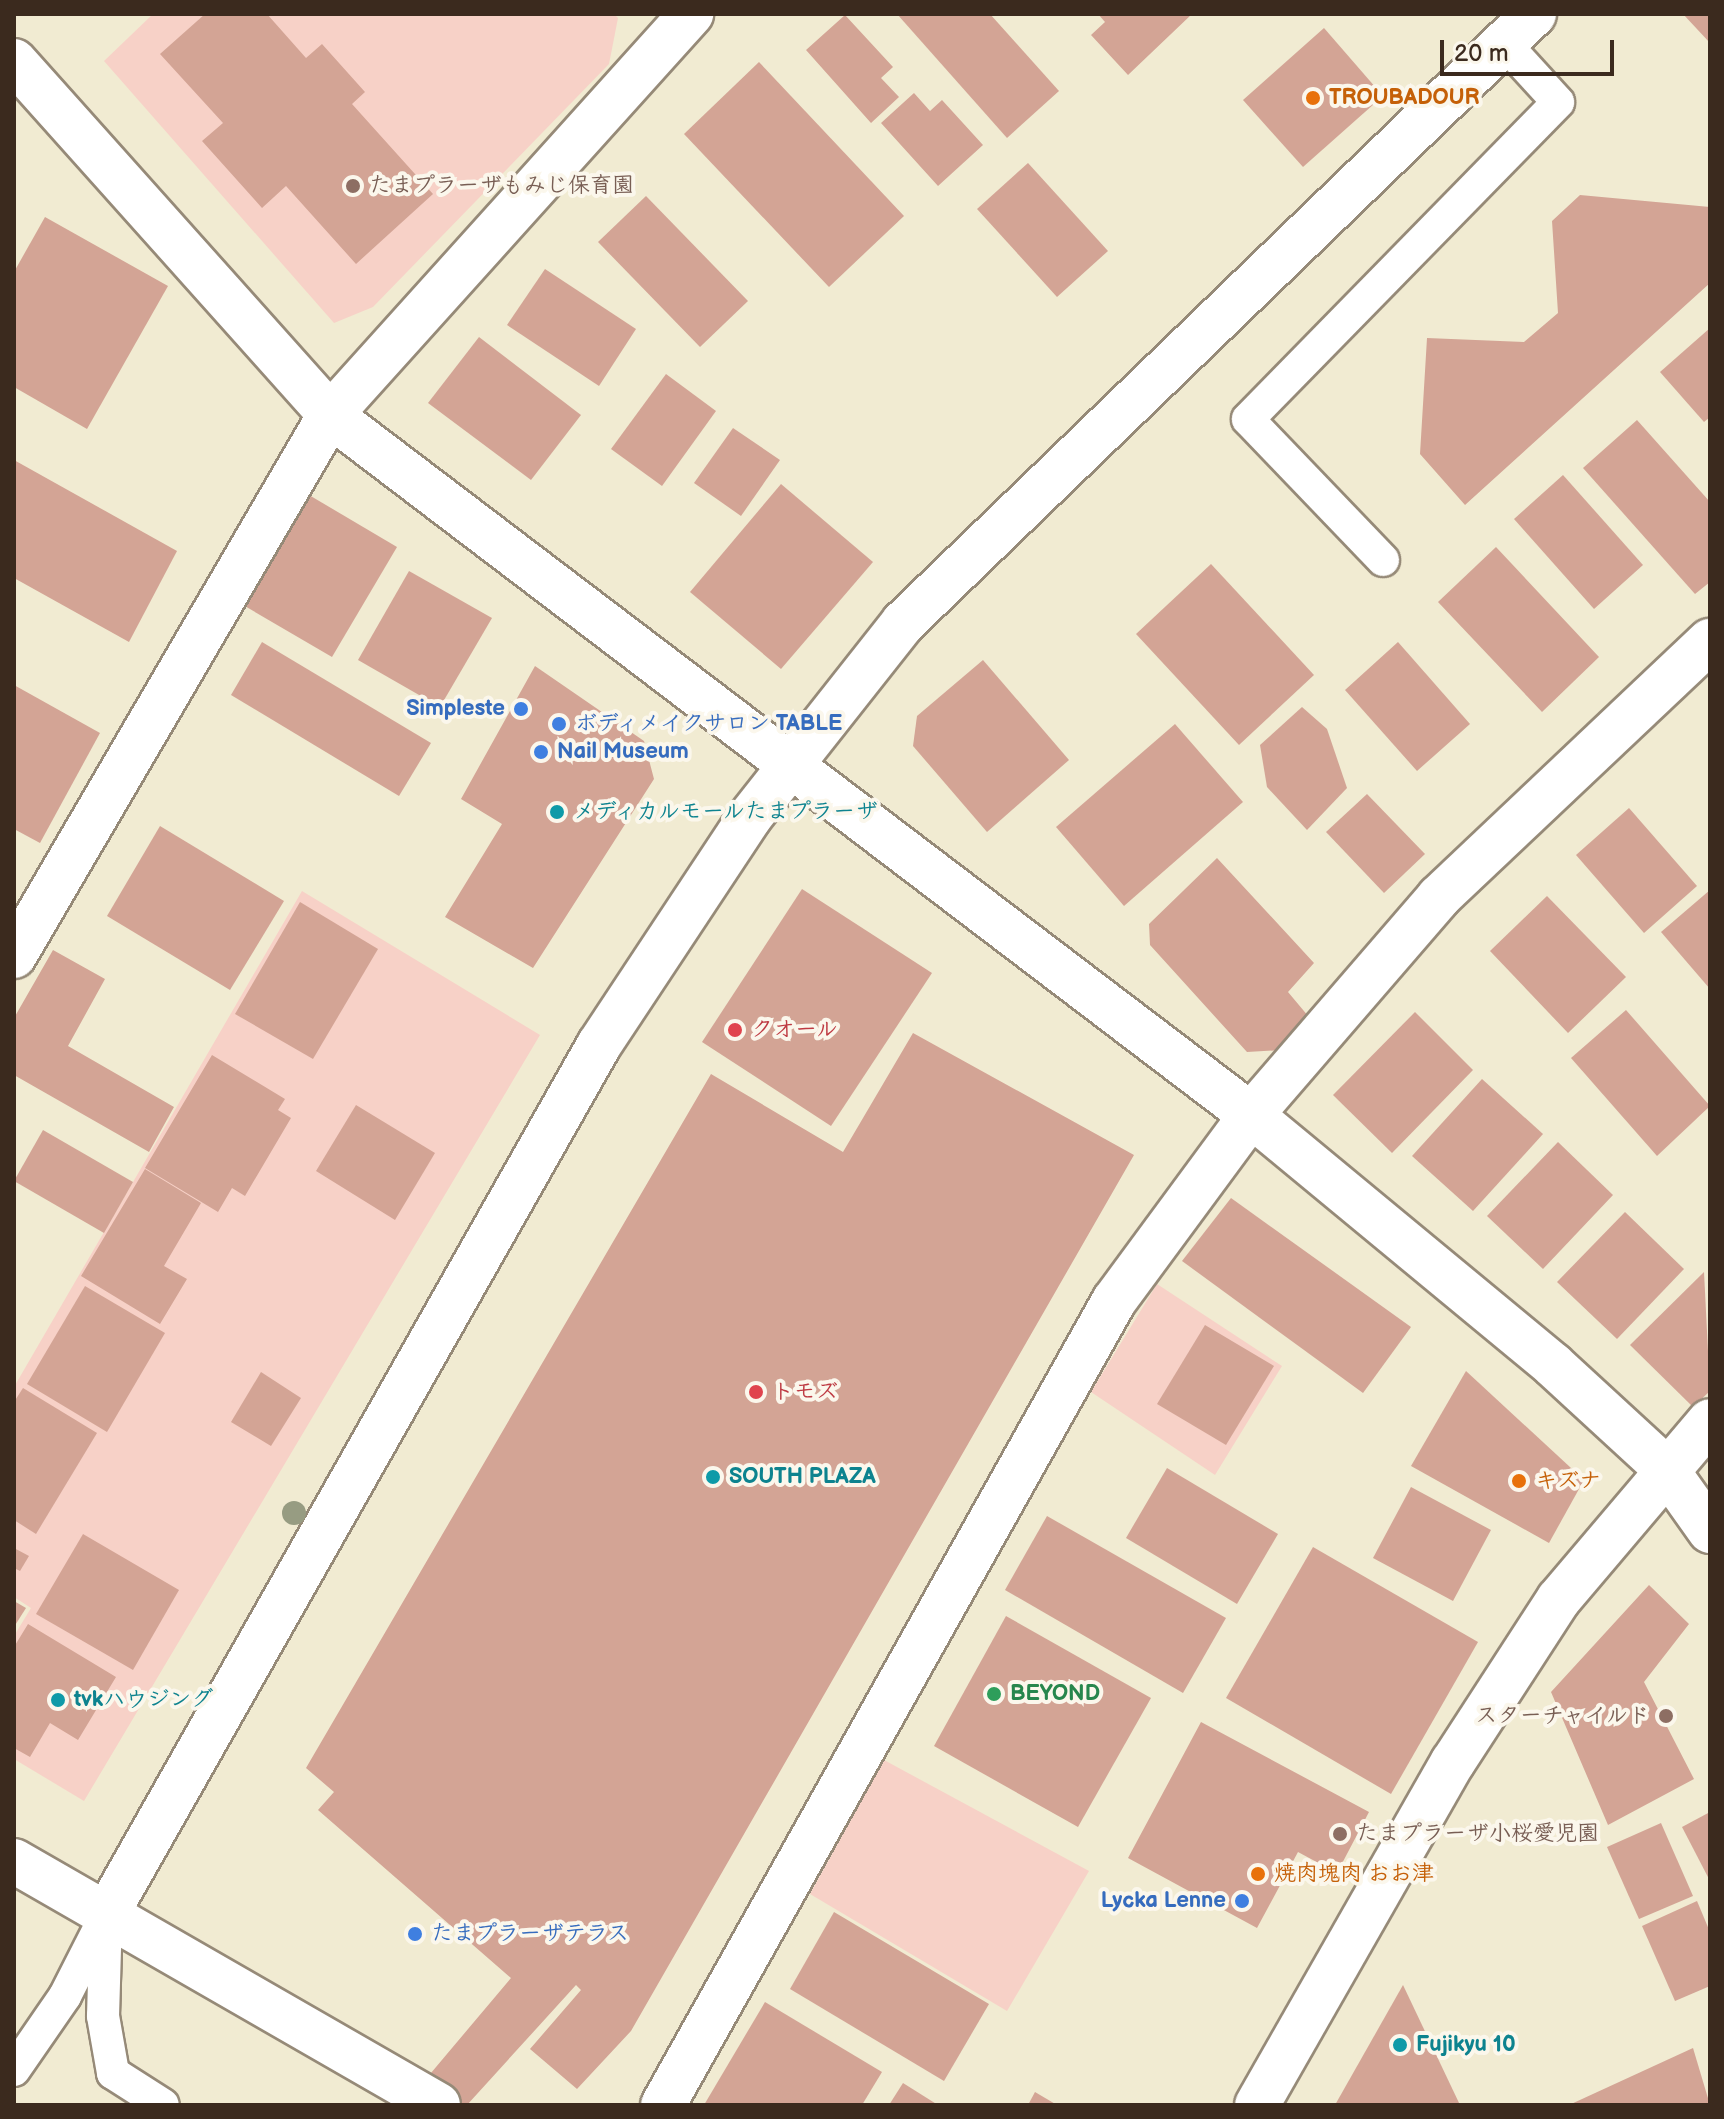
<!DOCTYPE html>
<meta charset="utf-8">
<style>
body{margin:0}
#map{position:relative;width:1724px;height:2119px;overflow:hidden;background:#f1ebd2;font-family:"Balsamiq Sans","Klee One",sans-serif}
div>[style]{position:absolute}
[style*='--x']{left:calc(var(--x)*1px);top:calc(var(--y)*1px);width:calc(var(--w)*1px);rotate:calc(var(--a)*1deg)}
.built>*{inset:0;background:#f7d1c7}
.building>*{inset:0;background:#d3a495}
.roads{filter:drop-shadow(2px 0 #968a78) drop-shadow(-2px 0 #968a78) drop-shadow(0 2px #968a78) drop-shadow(0 -2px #968a78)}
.service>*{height:32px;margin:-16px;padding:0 16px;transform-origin:16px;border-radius:16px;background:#fff}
.minor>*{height:44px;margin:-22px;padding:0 22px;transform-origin:22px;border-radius:22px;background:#fff}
.tertiary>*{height:44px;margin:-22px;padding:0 22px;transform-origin:22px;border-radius:22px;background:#fff}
.trees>*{width:24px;height:24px;margin:-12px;border-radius:50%;background:#979c82}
.dots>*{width:22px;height:22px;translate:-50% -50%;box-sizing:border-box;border:4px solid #fbf7ec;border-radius:50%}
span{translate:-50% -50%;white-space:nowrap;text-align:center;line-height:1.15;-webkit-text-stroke:8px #fbf7ec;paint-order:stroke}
.food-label{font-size:22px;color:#c56008;font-weight:700}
.left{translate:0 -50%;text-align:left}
.education-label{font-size:22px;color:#785e54;font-weight:700}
.right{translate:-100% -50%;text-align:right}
.shop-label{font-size:22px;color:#366cbe;font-weight:700}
.culture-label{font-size:22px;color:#0d838f;font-weight:700}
.health-label{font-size:22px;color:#be3a42;font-weight:700}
.leisure-label{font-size:22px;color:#27864d;font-weight:700}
.frame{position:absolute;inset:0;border:16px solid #3b2a1e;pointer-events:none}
.scale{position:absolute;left:1440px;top:40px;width:174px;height:36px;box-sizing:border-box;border:4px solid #3b2a1e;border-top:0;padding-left:10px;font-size:24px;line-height:28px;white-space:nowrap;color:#3b2a1e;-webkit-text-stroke:6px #fbf7ec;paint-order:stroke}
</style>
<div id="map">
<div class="built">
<i style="clip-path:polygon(153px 14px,614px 14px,618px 18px,609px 64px,373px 307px,334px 323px,104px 61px)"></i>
<i style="clip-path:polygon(302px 891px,540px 1035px,84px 1801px,14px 1759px,14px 1636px,31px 1608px,14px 1597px,14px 1387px)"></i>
<i style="clip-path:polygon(1157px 1284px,1282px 1366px,1215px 1475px,1091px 1392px)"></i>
<i style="clip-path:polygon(884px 1760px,1089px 1871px,1007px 2011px,810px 1894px)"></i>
</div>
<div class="building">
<i style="clip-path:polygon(205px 14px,267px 14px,306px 58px,322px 44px,365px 92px,352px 104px,433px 194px,356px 264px,286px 186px,262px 208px,202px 141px,223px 123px,160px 54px)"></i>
<i style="clip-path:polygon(897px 14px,990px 14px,1059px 91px,1007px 138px)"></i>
<i style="clip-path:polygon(1098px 14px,1192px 14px,1128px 75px,1091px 35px,1105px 22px)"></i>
<i style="clip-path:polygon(1683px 14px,1710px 14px,1710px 43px)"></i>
<i style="clip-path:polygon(845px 15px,893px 67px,881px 78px,899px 97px,871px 123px,806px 50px)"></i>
<i style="clip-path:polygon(1324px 28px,1383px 96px,1303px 167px,1243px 100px)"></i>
<i style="clip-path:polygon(759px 62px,904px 216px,829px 287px,684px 134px)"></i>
<i style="clip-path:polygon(914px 93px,930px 111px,942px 100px,983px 145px,938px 186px,881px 123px)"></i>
<i style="clip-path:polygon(1028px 163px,1108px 251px,1057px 297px,977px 209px)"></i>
<i style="clip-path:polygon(1580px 195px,1710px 207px,1710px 283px,1465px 505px,1420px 454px,1427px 338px,1524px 342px,1558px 313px,1552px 221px)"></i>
<i style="clip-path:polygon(646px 196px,748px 301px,700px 347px,598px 242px)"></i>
<i style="clip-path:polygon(45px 217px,168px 286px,87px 429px,14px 387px,14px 272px)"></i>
<i style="clip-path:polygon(545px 269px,636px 329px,599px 386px,507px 325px)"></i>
<i style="clip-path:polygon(1710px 328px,1710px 417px,1704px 422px,1660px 372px)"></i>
<i style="clip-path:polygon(479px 337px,581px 415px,531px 480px,428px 403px)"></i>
<i style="clip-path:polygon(666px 374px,716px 411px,662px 486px,611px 449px)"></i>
<i style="clip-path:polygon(1637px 420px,1710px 502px,1710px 582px,1695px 594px,1583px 468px)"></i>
<i style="clip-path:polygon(733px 428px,780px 460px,741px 516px,694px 483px)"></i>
<i style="clip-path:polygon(14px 460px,177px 551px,129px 642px,14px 578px)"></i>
<i style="clip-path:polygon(1563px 475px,1643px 565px,1594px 609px,1514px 519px)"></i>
<i style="clip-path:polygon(781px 484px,873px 562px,781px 669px,690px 592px)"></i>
<i style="clip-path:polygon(309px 495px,397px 547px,332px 657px,243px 605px)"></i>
<i style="clip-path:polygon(1496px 547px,1599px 657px,1542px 712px,1438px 602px)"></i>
<i style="clip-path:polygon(1211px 564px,1314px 675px,1239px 745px,1136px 634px)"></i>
<i style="clip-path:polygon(409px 571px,492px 618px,440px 707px,358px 660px)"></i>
<i style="clip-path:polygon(262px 642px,431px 743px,399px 796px,231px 695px)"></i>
<i style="clip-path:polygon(1398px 642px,1470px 724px,1417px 771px,1345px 690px)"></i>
<i style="clip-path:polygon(983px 660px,1069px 760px,987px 832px,913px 746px,917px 716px)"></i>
<i style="clip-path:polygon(535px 666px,644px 741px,654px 779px,533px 968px,445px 917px,502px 824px,461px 799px)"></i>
<i style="clip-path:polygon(14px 685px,100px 733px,40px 843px,14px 829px)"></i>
<i style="clip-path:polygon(1302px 707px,1327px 729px,1347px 788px,1307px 830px,1267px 787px,1260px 745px)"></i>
<i style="clip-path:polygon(1175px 724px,1243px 802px,1124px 906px,1056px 827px)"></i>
<i style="clip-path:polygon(1367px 794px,1425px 854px,1384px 893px,1326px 832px)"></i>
<i style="clip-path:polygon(1629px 808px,1697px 886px,1644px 933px,1576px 855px)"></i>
<i style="clip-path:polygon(160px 826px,284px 901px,230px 990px,107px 916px)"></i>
<i style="clip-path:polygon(1217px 858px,1314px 963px,1288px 992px,1314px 1023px,1282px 1050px,1247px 1052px,1150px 945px,1149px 924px)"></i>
<i style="clip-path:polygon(802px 889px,932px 973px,831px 1126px,702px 1042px)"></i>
<i style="clip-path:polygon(1710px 890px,1710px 989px,1661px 932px)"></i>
<i style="clip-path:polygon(1547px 896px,1626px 977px,1568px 1033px,1490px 951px)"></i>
<i style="clip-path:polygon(300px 902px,378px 949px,313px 1059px,235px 1014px)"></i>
<i style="clip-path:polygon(53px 950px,105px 979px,68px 1046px,174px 1107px,149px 1152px,14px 1075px,14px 1018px)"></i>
<i style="clip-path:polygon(1626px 1010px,1710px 1106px,1657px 1156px,1571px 1058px)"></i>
<i style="clip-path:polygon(1415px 1012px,1473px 1070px,1392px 1153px,1333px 1095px)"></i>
<i style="clip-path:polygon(913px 1033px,1134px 1155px,631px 2031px,577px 2089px,530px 2049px,581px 1990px,576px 1985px,467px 2105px,404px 2105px,511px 1978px,318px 1810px,334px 1792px,306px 1768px,711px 1074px,843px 1152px)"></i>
<i style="clip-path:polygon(212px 1055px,285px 1099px,278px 1110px,291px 1118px,245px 1196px,232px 1188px,218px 1212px,145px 1168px)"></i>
<i style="clip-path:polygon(1482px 1079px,1543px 1134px,1473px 1211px,1412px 1156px)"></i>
<i style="clip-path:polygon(356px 1105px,435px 1153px,395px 1220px,316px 1171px)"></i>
<i style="clip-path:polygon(43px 1130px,133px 1182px,104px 1233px,14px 1181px)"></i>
<i style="clip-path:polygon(1558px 1142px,1613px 1195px,1543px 1269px,1487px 1216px)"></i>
<i style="clip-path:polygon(145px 1169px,201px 1203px,164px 1266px,187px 1279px,160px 1324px,81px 1276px)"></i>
<i style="clip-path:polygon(1231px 1198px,1411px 1327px,1363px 1393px,1182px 1261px)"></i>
<i style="clip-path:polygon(1625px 1212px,1684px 1269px,1617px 1339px,1557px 1282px)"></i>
<i style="clip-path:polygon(1704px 1272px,1710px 1391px,1693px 1407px,1630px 1345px)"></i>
<i style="clip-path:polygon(85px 1286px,165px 1333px,107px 1432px,27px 1384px)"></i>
<i style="clip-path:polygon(1205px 1325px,1274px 1366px,1226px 1445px,1157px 1404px)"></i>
<i style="clip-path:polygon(1466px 1371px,1584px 1480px,1549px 1543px,1411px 1466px)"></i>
<i style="clip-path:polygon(261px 1372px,301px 1398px,271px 1446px,231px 1422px)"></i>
<i style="clip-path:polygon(23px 1388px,97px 1433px,36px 1534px,14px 1520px,14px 1402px)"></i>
<i style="clip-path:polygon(1167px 1468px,1278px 1534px,1237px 1604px,1126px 1538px)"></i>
<i style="clip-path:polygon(1411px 1487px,1491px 1530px,1453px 1601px,1373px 1558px)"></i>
<i style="clip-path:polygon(1047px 1516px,1226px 1618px,1183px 1693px,1005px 1590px)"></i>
<i style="clip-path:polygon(83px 1534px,179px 1590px,133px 1670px,36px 1614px)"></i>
<i style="clip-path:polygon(1313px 1547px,1478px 1642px,1391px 1794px,1226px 1698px)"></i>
<i style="clip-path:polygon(14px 1548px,29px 1556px,20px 1571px,14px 1568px)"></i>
<i style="clip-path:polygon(1649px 1585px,1689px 1624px,1644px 1682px,1694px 1779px,1608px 1825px,1551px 1692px)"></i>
<i style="clip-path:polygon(14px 1601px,26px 1608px,14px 1627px)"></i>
<i style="clip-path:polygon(1006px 1616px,1151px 1698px,1078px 1827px,934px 1746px)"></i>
<i style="clip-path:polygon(28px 1624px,116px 1677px,78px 1740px,50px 1723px,30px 1757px,14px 1748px,14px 1647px)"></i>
<i style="clip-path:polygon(1201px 1722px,1369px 1812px,1337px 1873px,1298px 1852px,1257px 1928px,1128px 1858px)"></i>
<i style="clip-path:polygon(1710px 1812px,1710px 1881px,1682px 1827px)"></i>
<i style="clip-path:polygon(1661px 1823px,1693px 1896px,1639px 1919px,1607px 1847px)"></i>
<i style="clip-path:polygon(1697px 1901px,1710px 1932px,1710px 1986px,1675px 2001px,1642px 1926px)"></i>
<i style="clip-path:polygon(834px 1912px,989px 2004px,944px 2081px,790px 1989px)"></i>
<i style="clip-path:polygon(1403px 1985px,1460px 2105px,1335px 2105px)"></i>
<i style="clip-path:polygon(765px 2002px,882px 2072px,862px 2105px,704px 2105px)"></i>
<i style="clip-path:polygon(1693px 2048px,1710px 2105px,1569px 2105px)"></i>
<i style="clip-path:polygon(903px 2083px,938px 2105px,889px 2105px)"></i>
<i style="clip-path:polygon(1035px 2092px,1057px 2105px,1028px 2105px)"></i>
</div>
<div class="roads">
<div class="service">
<i style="--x:1383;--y:560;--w:195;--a:-133.8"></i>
<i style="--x:1248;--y:419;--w:443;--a:-45.6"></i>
<i style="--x:1558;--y:102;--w:79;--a:-132.4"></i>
<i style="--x:106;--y:1915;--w:101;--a:91.7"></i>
<i style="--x:103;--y:2016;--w:58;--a:80"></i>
<i style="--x:113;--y:2073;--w:59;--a:32.6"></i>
<i style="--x:14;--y:2070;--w:90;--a:-55.4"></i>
<i style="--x:65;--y:1996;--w:80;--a:-63.1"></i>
</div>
<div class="minor">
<i style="--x:14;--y:956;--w:627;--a:-59.71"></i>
<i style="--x:330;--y:415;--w:540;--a:-48"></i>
<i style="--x:663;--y:2105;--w:922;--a:-60.71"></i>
<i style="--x:1114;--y:1301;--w:231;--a:-53.6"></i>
<i style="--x:1251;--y:1115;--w:288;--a:-49.2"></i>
<i style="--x:1439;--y:897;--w:373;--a:-43.4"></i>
<i style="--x:1257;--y:2105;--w:395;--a:-60.3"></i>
<i style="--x:1453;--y:1762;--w:194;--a:-57"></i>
<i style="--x:1559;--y:1599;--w:233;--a:-49.7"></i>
</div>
<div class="tertiary">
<i style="--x:14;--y:61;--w:475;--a:48.2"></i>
<i style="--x:330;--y:415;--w:1157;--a:37.24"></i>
<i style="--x:1251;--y:1115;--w:392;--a:39.6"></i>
<i style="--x:1553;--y:1365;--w:154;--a:42.6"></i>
<i style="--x:1666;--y:1469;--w:76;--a:54.6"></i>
<i style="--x:14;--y:1861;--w:489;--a:29.9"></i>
<i style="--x:106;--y:1915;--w:1000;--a:-60.46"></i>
<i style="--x:599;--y:1045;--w:272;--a:-56.5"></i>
<i style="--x:749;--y:818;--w:248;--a:-51.7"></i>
<i style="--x:903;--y:623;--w:877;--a:-43.98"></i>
</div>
</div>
<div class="trees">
<i style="left:294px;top:1513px"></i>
</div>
<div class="dots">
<i style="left:1313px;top:98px;background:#e8710a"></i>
<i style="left:353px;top:186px;background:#8d6e63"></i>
<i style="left:521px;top:709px;background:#3f7fe0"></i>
<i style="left:559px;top:724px;background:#3f7fe0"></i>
<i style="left:541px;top:752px;background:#3f7fe0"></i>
<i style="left:557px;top:812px;background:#0f9aa8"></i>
<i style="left:735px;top:1030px;background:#e0444e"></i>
<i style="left:756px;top:1392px;background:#e0444e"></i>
<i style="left:713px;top:1477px;background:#0f9aa8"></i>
<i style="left:1519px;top:1481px;background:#e8710a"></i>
<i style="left:994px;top:1694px;background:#2e9e5b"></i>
<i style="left:58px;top:1700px;background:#0f9aa8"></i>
<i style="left:1666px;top:1716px;background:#8d6e63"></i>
<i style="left:1340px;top:1834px;background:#8d6e63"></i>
<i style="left:1258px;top:1874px;background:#e8710a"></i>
<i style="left:1242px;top:1901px;background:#3f7fe0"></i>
<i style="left:415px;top:1934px;background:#3f7fe0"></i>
<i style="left:1400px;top:2045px;background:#0f9aa8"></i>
</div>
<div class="food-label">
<span class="left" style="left:1329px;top:98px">TROUBADOUR</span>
<span class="left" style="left:1535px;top:1481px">キズナ</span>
<span class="left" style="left:1274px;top:1874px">焼肉塊肉 おお津</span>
</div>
<div class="education-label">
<span class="left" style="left:369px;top:186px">たまプラーザもみじ保育園</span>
<span class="right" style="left:1650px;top:1716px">スターチャイルド</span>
<span class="left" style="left:1356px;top:1834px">たまプラーザ小桜愛児園</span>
</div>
<div class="shop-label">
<span class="right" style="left:505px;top:709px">Simpleste</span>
<span class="left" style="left:575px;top:724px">ボディメイクサロン TABLE</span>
<span class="left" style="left:557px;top:752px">Nail Museum</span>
<span class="right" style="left:1226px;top:1901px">Lycka Lenne</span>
<span class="left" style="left:431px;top:1934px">たまプラーザテラス</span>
</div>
<div class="culture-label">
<span class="left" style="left:573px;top:812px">メディカルモールたまプラーザ</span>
<span class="left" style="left:729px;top:1477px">SOUTH PLAZA</span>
<span class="left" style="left:74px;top:1700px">tvkハウジング</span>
<span class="left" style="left:1416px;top:2045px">Fujikyu 10</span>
</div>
<div class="health-label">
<span class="left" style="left:751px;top:1030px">クオール</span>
<span class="left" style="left:772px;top:1392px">トモズ</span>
</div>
<div class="leisure-label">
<span class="left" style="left:1010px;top:1694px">BEYOND</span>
</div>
<div class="frame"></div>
<div class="scale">20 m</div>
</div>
